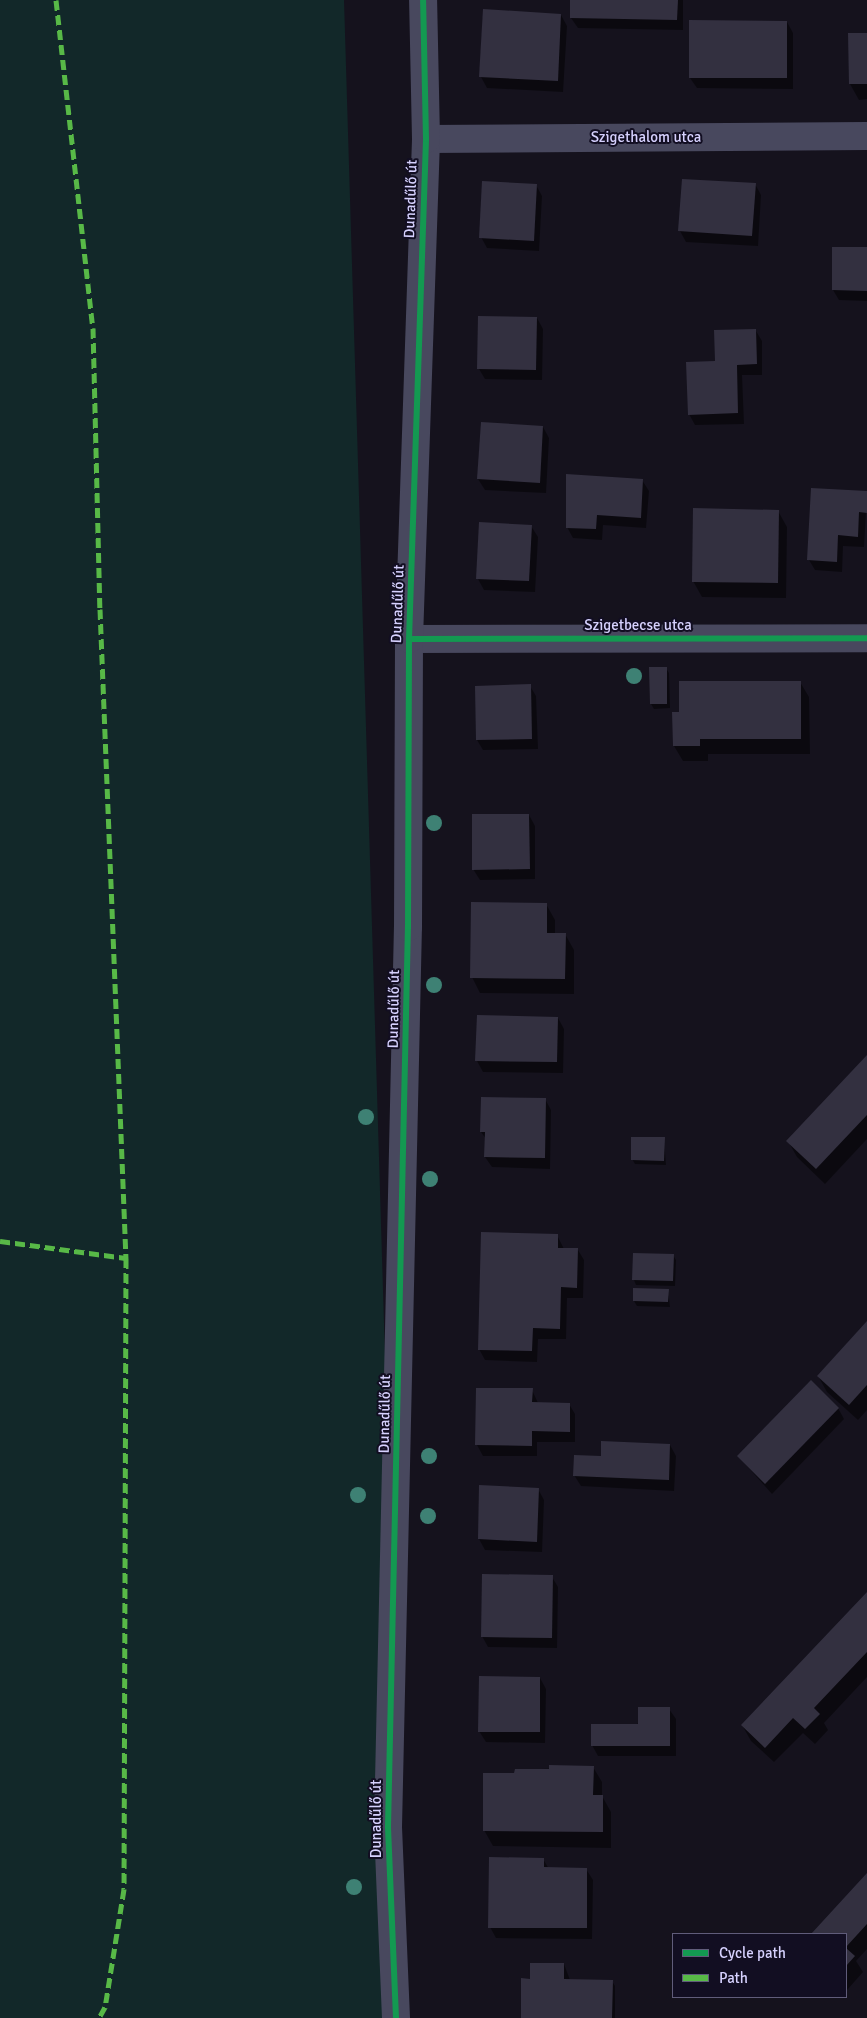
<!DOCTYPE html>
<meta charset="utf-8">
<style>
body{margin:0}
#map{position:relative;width:867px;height:2018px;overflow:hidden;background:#15121d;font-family:Signika,sans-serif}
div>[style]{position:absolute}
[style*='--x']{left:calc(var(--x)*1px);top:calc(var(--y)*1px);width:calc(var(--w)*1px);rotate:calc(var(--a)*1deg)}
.green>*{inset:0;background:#122829}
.shadow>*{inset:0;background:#0007}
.building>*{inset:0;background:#333040}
.street>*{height:28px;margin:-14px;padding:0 14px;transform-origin:14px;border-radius:14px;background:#48485e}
.quiet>*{height:5px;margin-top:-2.5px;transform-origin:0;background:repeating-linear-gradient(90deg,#58b947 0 10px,transparent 0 15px)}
.cycleway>*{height:6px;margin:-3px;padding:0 3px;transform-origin:3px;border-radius:3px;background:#139951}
.trees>*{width:16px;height:16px;margin:-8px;border-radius:50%;background:#3e8174}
span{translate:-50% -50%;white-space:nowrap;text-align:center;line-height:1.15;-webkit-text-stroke:4px #120e22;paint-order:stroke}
.street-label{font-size:15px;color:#d6d1fe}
.legend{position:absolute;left:672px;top:1933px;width:175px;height:65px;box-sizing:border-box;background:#120e22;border:1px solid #605c7a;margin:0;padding:6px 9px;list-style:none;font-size:15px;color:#d6d1fe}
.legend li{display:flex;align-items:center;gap:10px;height:25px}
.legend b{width:25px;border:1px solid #605c7a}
</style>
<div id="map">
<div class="green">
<i style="clip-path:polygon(0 0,344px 0,405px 2018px,0 2018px)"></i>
</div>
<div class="shadow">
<i style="clip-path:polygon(572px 0,683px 0,683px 30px,578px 28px,571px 18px)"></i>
<i style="clip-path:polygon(561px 15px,567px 26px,563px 92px,487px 88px,481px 77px)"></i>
<i style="clip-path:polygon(787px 22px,793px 33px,793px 89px,697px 88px,690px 78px)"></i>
<i style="clip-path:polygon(849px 34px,867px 34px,867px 99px,859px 100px,850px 84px)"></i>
<i style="clip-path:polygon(755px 184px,761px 195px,758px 246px,686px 242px,680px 231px)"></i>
<i style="clip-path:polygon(536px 185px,542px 196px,539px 251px,487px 248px,481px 237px)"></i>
<i style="clip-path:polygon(867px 249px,867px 301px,839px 300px,833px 290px)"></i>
<i style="clip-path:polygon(537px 318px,543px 329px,542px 380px,485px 379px,479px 369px)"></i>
<i style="clip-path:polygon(756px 331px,762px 341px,762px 375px,742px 375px,744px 424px,695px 425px,689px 414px,716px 363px)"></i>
<i style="clip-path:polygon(543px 427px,549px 438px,546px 493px,485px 490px,478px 479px)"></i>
<i style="clip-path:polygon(642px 480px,649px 491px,646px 528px,603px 525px,602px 540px,573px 538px,567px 527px)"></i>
<i style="clip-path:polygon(867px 492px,864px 547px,843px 546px,842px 572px,815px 570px,809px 560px)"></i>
<i style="clip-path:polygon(778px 511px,787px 527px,786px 598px,702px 597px,693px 581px)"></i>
<i style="clip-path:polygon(531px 526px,538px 537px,535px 592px,484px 590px,478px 579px)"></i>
<i style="clip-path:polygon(666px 668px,669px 673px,670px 708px,654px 709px,651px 704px)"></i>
<i style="clip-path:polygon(800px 682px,809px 697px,810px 754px,708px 754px,708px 761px,683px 761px,674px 746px)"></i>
<i style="clip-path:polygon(530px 686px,536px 696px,538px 749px,483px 750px,477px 740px)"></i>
<i style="clip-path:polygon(529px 815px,535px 826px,535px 879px,480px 880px,473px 869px)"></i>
<i style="clip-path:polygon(546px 904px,555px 920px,555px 934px,565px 934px,574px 950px,574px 994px,480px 993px,472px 977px)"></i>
<i style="clip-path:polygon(558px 1018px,564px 1029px,563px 1073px,483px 1072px,477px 1061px)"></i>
<i style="clip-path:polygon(867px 1057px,867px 1139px,825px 1184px,797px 1157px,788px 1141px)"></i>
<i style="clip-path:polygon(545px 1099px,551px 1110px,550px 1169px,492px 1167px,485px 1157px,486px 1139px,481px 1132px)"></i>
<i style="clip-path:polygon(664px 1139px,666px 1165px,635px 1164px,632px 1159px)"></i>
<i style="clip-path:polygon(557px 1235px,564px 1249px,578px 1250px,584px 1260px,583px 1298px,567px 1298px,566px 1339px,538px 1339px,537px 1362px,485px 1360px,479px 1349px)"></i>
<i style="clip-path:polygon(673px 1255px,676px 1260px,675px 1286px,636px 1285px,634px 1280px)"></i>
<i style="clip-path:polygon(668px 1290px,670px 1307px,637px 1306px,634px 1301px)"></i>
<i style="clip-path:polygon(867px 1323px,867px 1410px,858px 1420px,827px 1392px,818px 1376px)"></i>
<i style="clip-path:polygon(477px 1389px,532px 1390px,538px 1403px,569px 1404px,575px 1414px,575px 1442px,537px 1442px,537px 1456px,483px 1456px,477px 1445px)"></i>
<i style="clip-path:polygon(838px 1408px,844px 1419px,772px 1494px,738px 1456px)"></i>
<i style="clip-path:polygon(670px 1445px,676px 1456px,674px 1491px,581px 1486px,574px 1475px,602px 1457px)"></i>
<i style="clip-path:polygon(481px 1487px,538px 1489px,544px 1500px,542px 1552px,485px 1550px,479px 1539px)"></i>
<i style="clip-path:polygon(552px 1577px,558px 1587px,557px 1648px,488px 1647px,482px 1636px)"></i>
<i style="clip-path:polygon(867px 1594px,867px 1677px,824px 1723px,828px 1730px,815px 1744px,803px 1733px,774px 1762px,751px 1741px,742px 1725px)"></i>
<i style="clip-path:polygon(540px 1678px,546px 1689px,545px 1743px,486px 1742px,479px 1731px)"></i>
<i style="clip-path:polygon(669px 1709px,676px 1719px,676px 1756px,598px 1756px,592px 1745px)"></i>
<i style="clip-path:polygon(593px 1767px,602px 1782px,602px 1796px,611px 1812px,611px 1848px,493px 1846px,484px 1830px,516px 1770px)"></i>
<i style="clip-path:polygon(543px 1859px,549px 1869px,586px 1869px,593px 1880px,592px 1939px,496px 1938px,490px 1927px)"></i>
<i style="clip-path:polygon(867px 1875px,867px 1949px,856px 1961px,863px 1972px,847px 1990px,846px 1934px,813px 1934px)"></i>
<i style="clip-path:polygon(564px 1964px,570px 1980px,612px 1981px,615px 1986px,615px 2018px,522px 2018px,531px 1980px)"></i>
</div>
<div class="building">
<i style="clip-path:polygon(570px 0,678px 0,677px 20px,570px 18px)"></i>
<i style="clip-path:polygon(483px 9px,561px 14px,558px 81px,479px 77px)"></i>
<i style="clip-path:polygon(689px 20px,787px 21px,787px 78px,689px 78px)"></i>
<i style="clip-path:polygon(848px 33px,867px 33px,867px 84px,849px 84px)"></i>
<i style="clip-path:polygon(682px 179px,756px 183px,752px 236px,678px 231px)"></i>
<i style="clip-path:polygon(482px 181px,537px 184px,534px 241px,479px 238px)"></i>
<i style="clip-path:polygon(832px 247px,867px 247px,867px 291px,832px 290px)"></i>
<i style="clip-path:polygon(478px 316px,537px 317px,536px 370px,477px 369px)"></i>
<i style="clip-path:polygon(756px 329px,757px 364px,737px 365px,738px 413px,688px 415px,686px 362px,715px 361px,714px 330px)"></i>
<i style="clip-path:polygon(481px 422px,543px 426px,540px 483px,477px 479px)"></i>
<i style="clip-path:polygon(566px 474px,643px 479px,641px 518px,597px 515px,596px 529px,566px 528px)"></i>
<i style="clip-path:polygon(811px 488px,867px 491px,867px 513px,859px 512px,858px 537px,838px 535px,837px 562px,807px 560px)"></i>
<i style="clip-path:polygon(693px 508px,779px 510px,778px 583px,692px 582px)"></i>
<i style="clip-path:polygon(479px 522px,532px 525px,529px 581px,476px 579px)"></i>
<i style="clip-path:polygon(649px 667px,667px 667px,667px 704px,650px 704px)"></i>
<i style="clip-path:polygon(679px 681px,801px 681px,801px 739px,700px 739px,700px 746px,673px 746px,672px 712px,679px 712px)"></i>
<i style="clip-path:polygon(531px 684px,532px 739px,476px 740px,475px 686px)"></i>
<i style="clip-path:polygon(472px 814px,529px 814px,530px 869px,472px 870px)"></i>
<i style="clip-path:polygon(471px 902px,547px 903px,547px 933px,566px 933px,565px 979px,470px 978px)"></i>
<i style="clip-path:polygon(477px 1015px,558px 1017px,557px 1062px,475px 1061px)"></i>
<i style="clip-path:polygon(867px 1055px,867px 1115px,816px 1169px,786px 1141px)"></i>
<i style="clip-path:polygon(481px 1097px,546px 1098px,545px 1158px,484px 1157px,485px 1132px,480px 1132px)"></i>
<i style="clip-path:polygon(631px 1137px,665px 1137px,664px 1161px,631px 1160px)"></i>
<i style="clip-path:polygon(481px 1232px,558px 1234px,558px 1248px,578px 1248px,577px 1288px,561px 1287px,560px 1329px,533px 1328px,532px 1351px,478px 1350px)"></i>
<i style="clip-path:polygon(633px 1253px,674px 1254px,673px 1281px,632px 1280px)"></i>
<i style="clip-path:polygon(633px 1288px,669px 1289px,668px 1302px,633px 1301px)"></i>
<i style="clip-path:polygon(867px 1321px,867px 1385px,849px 1405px,817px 1376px)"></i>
<i style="clip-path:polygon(811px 1380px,839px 1408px,765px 1484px,737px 1456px)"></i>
<i style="clip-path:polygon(476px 1388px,533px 1388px,532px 1402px,570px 1403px,570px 1432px,532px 1431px,532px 1446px,475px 1445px)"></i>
<i style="clip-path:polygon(601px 1441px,670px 1444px,669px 1480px,573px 1476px,574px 1455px,601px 1456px)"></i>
<i style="clip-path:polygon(479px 1485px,539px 1488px,537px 1542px,478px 1539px)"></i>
<i style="clip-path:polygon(482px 1574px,553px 1575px,552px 1638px,481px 1637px)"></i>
<i style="clip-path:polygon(867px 1592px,867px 1652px,814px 1708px,820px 1714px,805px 1729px,793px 1718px,765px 1748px,741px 1725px)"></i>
<i style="clip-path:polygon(479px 1676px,540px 1677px,540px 1732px,478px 1732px)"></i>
<i style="clip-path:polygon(638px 1707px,670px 1707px,670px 1746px,591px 1746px,591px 1724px,638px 1724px)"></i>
<i style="clip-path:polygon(549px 1765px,594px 1766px,593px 1795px,603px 1795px,603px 1832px,483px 1831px,483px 1773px,514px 1773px,515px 1769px,549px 1769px)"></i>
<i style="clip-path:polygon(489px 1857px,544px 1858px,544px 1867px,587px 1868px,587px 1928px,488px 1928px)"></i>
<i style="clip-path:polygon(867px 1873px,867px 1924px,846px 1947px,846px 1934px,811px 1934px)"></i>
<i style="clip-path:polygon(846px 1948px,855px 1956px,846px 1966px)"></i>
<i style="clip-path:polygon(530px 1963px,564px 1963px,564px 1979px,613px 1980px,612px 2018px,521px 2018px,521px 1978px,530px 1979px)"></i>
</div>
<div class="street">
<i style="--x:426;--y:139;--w:441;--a:-0.4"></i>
<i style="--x:409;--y:639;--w:458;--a:-0.1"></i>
<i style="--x:396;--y:2018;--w:191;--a:-92.4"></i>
<i style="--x:388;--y:1827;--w:900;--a:-88.73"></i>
<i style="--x:408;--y:927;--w:288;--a:-89.8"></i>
<i style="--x:409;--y:639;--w:500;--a:-88.05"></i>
<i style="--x:426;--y:139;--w:139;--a:-91.2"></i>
</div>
<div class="quiet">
<i style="--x:56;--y:0;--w:330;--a:83.6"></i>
<i style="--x:93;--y:328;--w:281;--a:88.6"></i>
<i style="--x:100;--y:609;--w:650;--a:87.71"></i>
<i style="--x:126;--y:1258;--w:631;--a:90.18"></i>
<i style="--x:124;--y:1889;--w:120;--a:99.1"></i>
<i style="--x:105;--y:2007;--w:13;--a:119"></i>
<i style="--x:0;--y:1241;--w:127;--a:7.7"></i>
</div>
<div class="cycleway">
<i style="--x:409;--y:639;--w:458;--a:-0.1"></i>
<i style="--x:396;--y:2018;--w:191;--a:-92.4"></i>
<i style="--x:388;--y:1827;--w:900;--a:-88.73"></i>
<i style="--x:408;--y:927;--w:288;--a:-89.8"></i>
<i style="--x:409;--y:639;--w:500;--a:-88.05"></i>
<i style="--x:426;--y:139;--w:139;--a:-91.2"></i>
</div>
<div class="trees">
<i style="left:634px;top:676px"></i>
<i style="left:434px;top:823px"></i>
<i style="left:434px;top:985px"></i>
<i style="left:366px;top:1117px"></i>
<i style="left:430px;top:1179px"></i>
<i style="left:429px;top:1456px"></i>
<i style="left:358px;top:1495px"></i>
<i style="left:428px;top:1516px"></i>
<i style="left:354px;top:1887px"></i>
</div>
<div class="street-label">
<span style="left:646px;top:138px">Szigethalom utca</span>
<span style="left:411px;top:199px;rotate:-88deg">Dunadűlő út</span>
<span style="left:398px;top:604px;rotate:-88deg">Dunadűlő út</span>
<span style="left:638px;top:626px">Szigetbecse utca</span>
<span style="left:394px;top:1009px;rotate:-89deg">Dunadűlő út</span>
<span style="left:385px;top:1414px;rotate:-89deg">Dunadűlő út</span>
<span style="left:377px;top:1819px;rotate:-90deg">Dunadűlő út</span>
</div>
<ul class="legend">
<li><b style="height:6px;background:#139951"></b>Cycle path</li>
<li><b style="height:6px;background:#58b947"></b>Path</li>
</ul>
</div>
